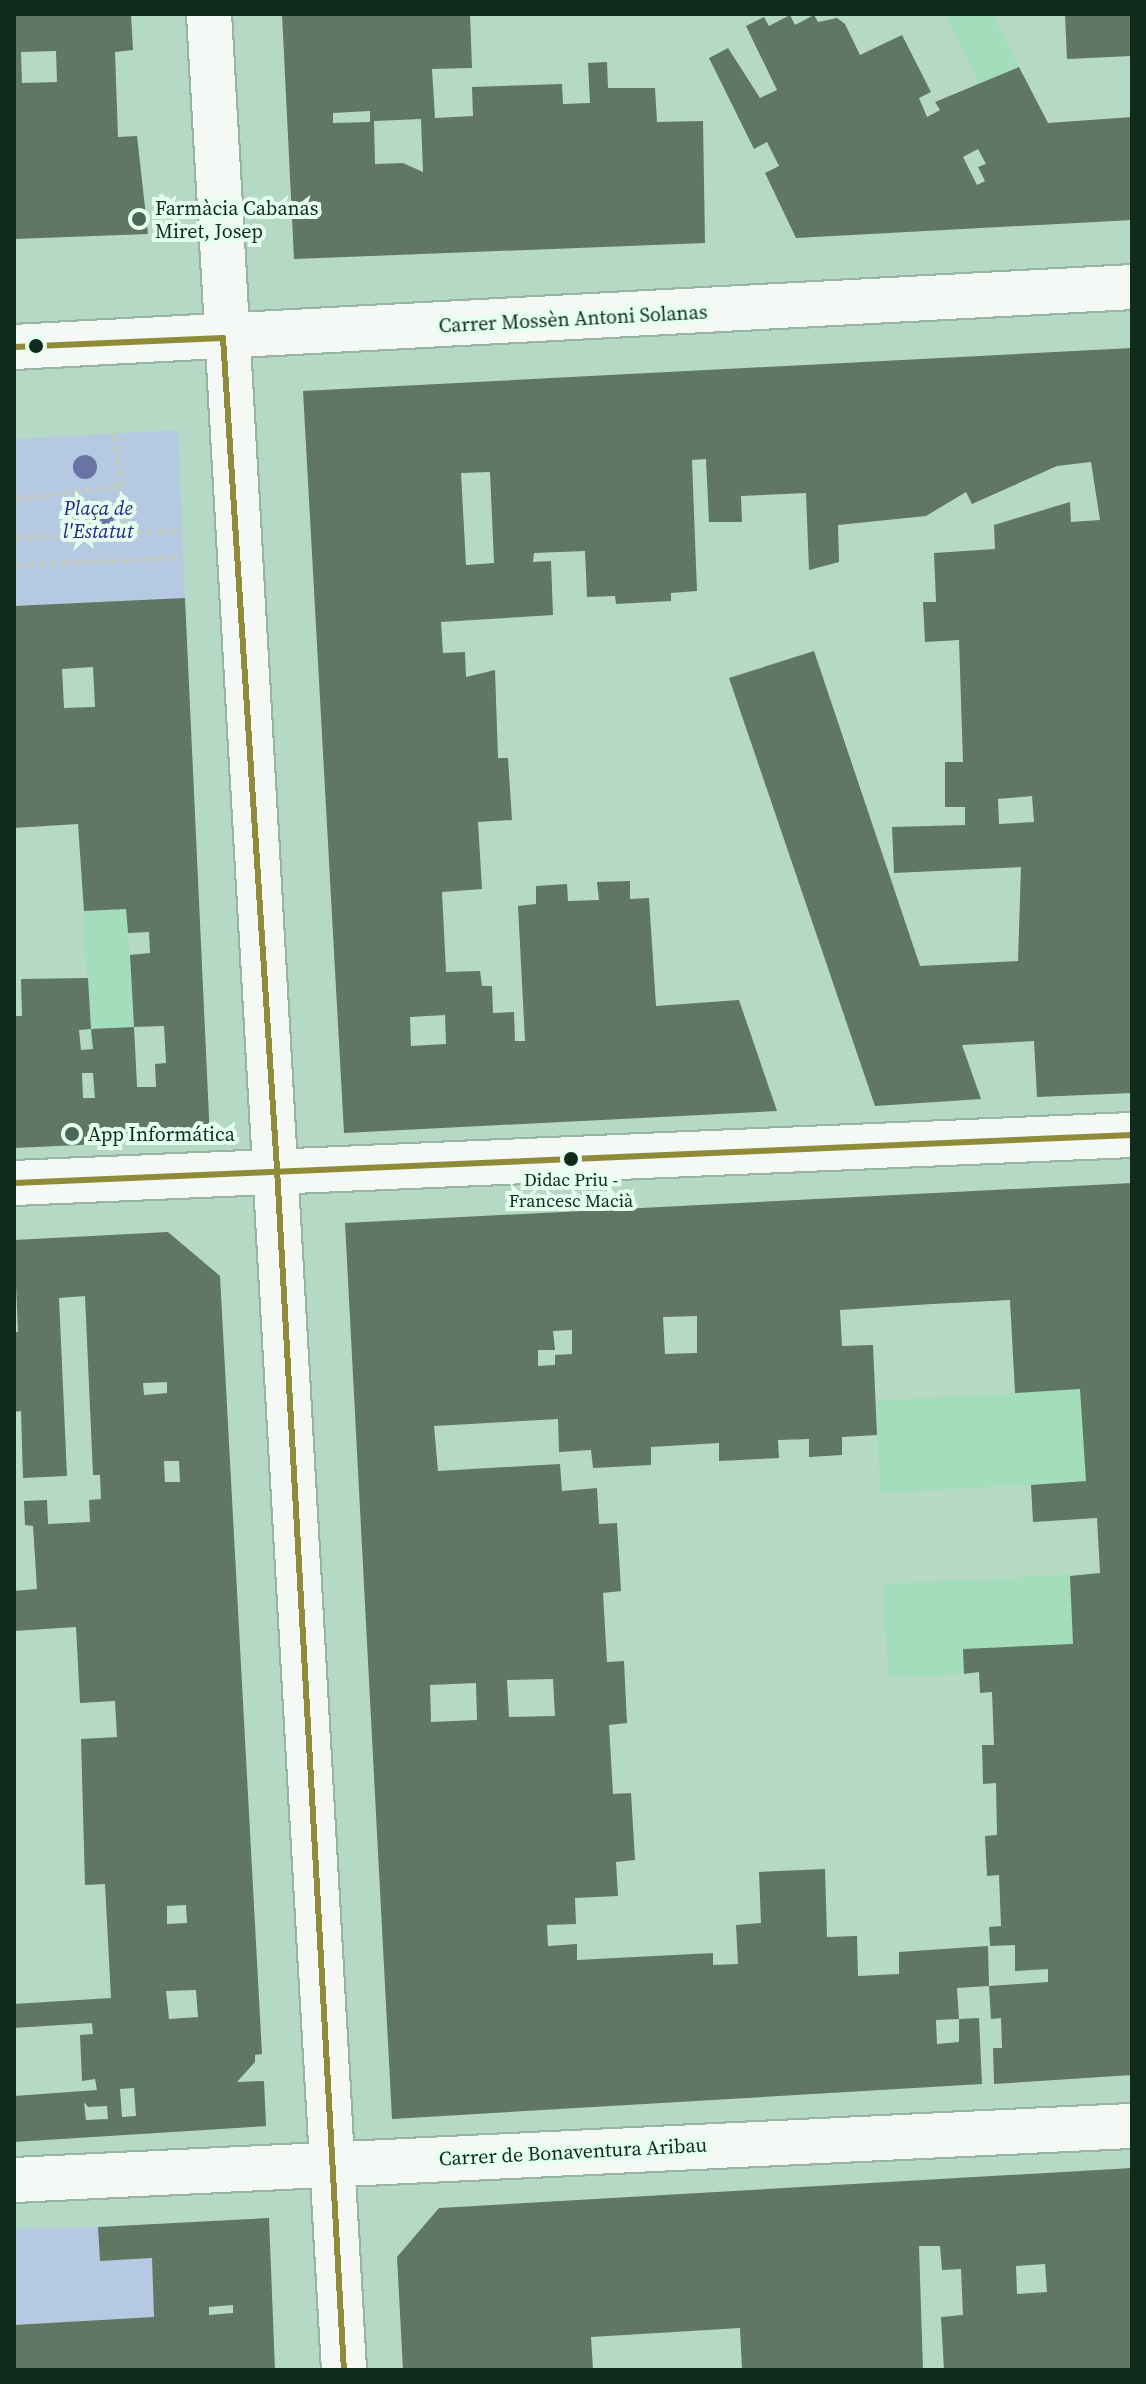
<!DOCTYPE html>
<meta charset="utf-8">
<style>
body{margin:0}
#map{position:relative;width:1146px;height:2384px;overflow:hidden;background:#b5d9c4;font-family:"Source Serif 4",serif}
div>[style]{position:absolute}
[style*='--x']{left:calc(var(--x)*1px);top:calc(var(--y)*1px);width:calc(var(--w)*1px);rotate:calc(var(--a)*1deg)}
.built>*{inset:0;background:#a4ddbb}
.green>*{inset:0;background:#b5cae2}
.building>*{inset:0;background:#607764}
.path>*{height:5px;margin-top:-2.5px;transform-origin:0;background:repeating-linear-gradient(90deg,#c2ccc6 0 8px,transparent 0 12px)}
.roads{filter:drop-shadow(2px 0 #98b5a4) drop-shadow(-2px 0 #98b5a4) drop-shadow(0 2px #98b5a4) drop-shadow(0 -2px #98b5a4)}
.street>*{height:44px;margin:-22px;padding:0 22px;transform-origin:22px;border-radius:22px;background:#f4f9f6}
.bus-1>*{height:6px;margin:-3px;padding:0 3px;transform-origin:3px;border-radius:3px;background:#908b38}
.trees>*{width:24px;height:24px;margin:-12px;border-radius:50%;background:#6973a4}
.dots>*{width:22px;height:22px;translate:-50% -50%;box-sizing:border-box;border:4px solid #e5ffee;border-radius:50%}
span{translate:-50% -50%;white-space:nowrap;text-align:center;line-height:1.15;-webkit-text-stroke:8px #e5ffee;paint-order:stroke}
.bus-label{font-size:18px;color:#102a1c}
.poi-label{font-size:20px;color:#102a1c}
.left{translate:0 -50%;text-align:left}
.street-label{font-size:20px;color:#102a1c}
.park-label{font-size:20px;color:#2b208a;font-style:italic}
.frame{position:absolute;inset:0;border:16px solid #102a1c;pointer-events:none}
</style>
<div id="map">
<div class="built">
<i style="clip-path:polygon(945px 14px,992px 14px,1098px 222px,1047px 225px)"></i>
<i style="clip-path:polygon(195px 818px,199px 906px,127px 909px,141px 1142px,96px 1145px,78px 824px)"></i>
<i style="clip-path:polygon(1132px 1386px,1132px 1479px,880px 1493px,876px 1401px)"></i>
<i style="clip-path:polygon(1100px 1573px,1132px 1663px,888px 1678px,883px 1584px)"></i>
</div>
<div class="green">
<i style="clip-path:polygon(178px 430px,185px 598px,14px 606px,14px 439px)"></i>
<i style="clip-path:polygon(98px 2227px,100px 2261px,152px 2258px,154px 2317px,14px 2325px,14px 2229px)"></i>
</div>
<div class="building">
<i style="clip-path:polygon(evenodd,14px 14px,131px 14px,133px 50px,115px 52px,118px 137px,137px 136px,148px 234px,14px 239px,14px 14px,56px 51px,57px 82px,22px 83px,21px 52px,56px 51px)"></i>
<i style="clip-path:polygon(evenodd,282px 14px,470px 14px,472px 68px,432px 69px,435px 118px,473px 116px,472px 87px,562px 84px,563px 104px,590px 103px,588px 63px,607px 62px,608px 88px,655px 88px,657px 122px,703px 121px,705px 243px,294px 259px,282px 14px,370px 111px,370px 122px,333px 123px,333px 113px,370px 111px,282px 14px,421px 119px,423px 172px,403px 163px,375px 164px,374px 121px,421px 119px)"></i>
<i style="clip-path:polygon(1065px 14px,1132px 14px,1132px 56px,1067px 59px)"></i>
<i style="clip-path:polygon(evenodd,790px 15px,795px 25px,814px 15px,818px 22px,837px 18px,845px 24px,860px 55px,902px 35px,931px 92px,919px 98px,927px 117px,940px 110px,935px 102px,1019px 67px,1048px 123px,1132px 117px,1132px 220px,796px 238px,765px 173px,779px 166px,767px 142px,754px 149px,709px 58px,728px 48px,760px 98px,777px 90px,746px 26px,764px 17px,769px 26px,790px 15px,978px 149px,986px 164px,978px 167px,985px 181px,977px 185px,963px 157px,978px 149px)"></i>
<i style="clip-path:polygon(evenodd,1132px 348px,1132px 1093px,1037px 1097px,1034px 1041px,962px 1045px,981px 1099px,875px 1106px,729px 678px,814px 651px,920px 966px,1018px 961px,1021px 867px,894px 873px,892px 827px,965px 825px,965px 807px,945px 807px,945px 762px,963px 762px,959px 640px,925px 642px,923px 602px,936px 602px,934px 553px,995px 549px,994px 525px,1070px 502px,1071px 522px,1100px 520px,1091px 462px,1057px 466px,972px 504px,966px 492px,926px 516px,838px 525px,839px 562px,809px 570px,806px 493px,741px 496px,742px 522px,709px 522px,706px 459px,692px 460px,697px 591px,671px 593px,671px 601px,616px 604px,615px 596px,587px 597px,585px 551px,534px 553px,533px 562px,551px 561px,553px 615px,441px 622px,443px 653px,465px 652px,466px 677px,495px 670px,498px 758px,508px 758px,512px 820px,478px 822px,482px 889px,442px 892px,446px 972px,480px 971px,482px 986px,492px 986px,493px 1013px,514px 1012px,515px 1041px,525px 1041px,518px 906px,536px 904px,536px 886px,567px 884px,568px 901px,599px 900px,597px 882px,630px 881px,630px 899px,649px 898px,656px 1006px,739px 1000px,777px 1111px,344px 1133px,303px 391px,1132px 348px,490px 472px,494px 563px,466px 565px,461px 473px,490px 472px,1132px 348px,1032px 796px,1034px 822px,999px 824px,998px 799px,1032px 796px,1132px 348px,445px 1015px,446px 1044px,411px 1046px,410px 1017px,445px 1015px)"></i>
<i style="clip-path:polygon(evenodd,185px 598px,210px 1139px,14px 1148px,14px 1016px,22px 1016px,21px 979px,88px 978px,91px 1029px,79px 1030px,81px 1050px,93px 1049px,91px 1029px,134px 1027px,137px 1087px,156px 1087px,155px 1064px,166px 1063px,164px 1026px,134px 1027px,130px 955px,150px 953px,149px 932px,128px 933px,126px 909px,84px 911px,78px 824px,14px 828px,14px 606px,185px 598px,93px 667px,95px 707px,64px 708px,62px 669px,93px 667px,185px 598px,82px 1073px,93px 1073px,95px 1098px,83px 1098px,82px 1073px)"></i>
<i style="clip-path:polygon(evenodd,1132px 1183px,1132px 2075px,994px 2084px,993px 2048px,1002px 2048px,1001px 2018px,991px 2019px,989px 1986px,1048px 1982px,1048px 1969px,1015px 1971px,1015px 1945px,990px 1946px,989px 1927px,1001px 1926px,999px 1875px,987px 1876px,985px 1836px,997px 1835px,996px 1783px,983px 1784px,982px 1745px,994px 1745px,992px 1692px,980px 1693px,979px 1672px,964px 1674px,963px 1649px,1073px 1644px,1070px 1576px,1100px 1573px,1097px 1518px,1033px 1522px,1031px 1485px,1086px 1481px,1080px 1389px,1015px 1393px,1010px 1300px,932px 1304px,840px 1310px,842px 1346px,873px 1345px,877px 1435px,842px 1437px,842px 1455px,809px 1457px,809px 1439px,778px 1440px,779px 1458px,719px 1461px,719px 1443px,651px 1447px,651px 1465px,593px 1468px,591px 1450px,559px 1452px,558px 1419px,434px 1426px,438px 1471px,560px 1464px,562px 1491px,597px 1488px,599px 1524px,617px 1523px,621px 1591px,603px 1593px,607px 1662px,624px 1661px,627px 1723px,609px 1725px,613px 1794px,631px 1793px,635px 1860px,616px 1862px,618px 1896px,575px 1898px,576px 1924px,547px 1925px,548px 1946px,577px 1944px,577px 1960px,713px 1953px,713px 1965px,738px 1964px,736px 1925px,761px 1923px,759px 1872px,825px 1869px,827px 1937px,857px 1936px,858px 1976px,899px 1974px,899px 1952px,988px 1946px,989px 1986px,957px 1988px,959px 2019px,936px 2020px,937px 2044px,959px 2042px,959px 2019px,979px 2018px,982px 2084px,392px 2119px,345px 1223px,1132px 1183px,697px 1316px,697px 1353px,665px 1354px,663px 1317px,697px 1316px,1132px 1183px,572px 1330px,572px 1354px,555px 1355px,555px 1365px,538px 1366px,538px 1350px,555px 1350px,553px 1331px,572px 1330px,1132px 1183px,553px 1679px,555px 1716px,509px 1717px,507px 1680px,553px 1679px,1132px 1183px,476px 1683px,477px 1720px,431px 1722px,430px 1685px,476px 1683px)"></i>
<i style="clip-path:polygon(evenodd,168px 1232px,220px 1276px,262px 2054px,255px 2055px,255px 2062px,237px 2082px,264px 2081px,266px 2126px,14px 2142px,14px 2096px,97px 2090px,95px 2079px,82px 2081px,80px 2035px,93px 2034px,92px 2023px,14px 2028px,14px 2004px,111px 1998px,105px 1884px,85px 1885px,81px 1739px,117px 1737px,115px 1701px,80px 1703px,76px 1627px,14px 1631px,14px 1591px,37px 1589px,33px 1526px,25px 1525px,24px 1501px,47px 1500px,48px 1524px,90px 1522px,89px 1500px,101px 1499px,100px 1475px,93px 1475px,85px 1296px,59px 1298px,67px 1476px,23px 1478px,21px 1411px,14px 1412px,14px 1332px,18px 1332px,14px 1240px,168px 1232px,167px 1382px,167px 1393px,144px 1395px,143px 1383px,167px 1382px,168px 1232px,164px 1461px,179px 1461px,180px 1482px,165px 1482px,164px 1461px,168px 1232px,186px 1905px,187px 1923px,167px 1924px,167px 1906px,186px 1905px,168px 1232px,196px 1990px,198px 2017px,169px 2019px,166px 1991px,196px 1990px,168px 1232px,134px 2088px,136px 2116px,122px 2117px,120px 2089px,134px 2088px,168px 1232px,84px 2102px,88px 2107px,107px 2106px,108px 2119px,86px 2120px,84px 2102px)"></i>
<i style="clip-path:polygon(evenodd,1132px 2168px,1132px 2370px,944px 2370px,941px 2317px,963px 2315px,961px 2269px,942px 2270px,940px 2246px,919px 2246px,923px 2370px,742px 2370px,740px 2328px,591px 2337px,593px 2370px,403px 2370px,397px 2257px,439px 2208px,1132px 2168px,1045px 2264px,1047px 2292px,1017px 2294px,1016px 2266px,1045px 2264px)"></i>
<i style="clip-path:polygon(evenodd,269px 2218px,275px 2370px,14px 2369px,14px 2325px,154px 2317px,152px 2258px,100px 2261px,98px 2227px,269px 2218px,233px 2305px,233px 2313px,209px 2315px,209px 2307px,233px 2305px)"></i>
</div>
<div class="path">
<i style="--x:114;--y:433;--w:100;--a:83.1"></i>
<i style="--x:14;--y:499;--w:108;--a:-6.9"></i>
<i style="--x:14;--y:538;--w:169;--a:-2.7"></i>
<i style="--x:14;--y:565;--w:169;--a:-2.7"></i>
</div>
<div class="roads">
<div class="street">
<i style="--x:209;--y:14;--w:2360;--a:86.72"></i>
<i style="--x:14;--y:347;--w:1120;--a:-3.07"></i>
<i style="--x:14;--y:1183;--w:1119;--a:-2.46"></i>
<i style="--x:14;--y:2180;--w:1119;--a:-2.77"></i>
</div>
</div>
<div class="bus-1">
<i style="--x:14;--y:347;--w:209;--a:-2.5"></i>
<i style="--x:223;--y:338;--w:833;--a:86.28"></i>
<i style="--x:277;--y:1169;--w:1203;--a:86.81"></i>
<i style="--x:14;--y:1183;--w:1119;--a:-2.46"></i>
</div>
<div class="trees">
<i style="left:85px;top:467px"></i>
<i style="left:103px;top:514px"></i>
</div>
<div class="dots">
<i style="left:139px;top:219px;background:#4a6757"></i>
<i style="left:36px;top:346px;background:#102a1c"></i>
<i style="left:72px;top:1134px;background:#4a6757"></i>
<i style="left:571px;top:1159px;background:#102a1c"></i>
</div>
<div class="bus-label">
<span style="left:571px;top:1191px">Didac Priu -<br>Francesc Macià</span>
</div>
<div class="poi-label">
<span class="left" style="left:155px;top:220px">Farmàcia Cabanas<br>Miret, Josep</span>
<span class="left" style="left:88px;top:1134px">App Informática</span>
</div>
<div class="street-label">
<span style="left:573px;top:319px;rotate:-3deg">Carrer Mossèn Antoni Solanas</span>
<span style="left:573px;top:2152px;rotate:-3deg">Carrer de Bonaventura Aribau</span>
</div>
<div class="park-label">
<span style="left:98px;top:520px">Plaça de<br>l'Estatut</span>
</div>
<div class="frame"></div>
</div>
